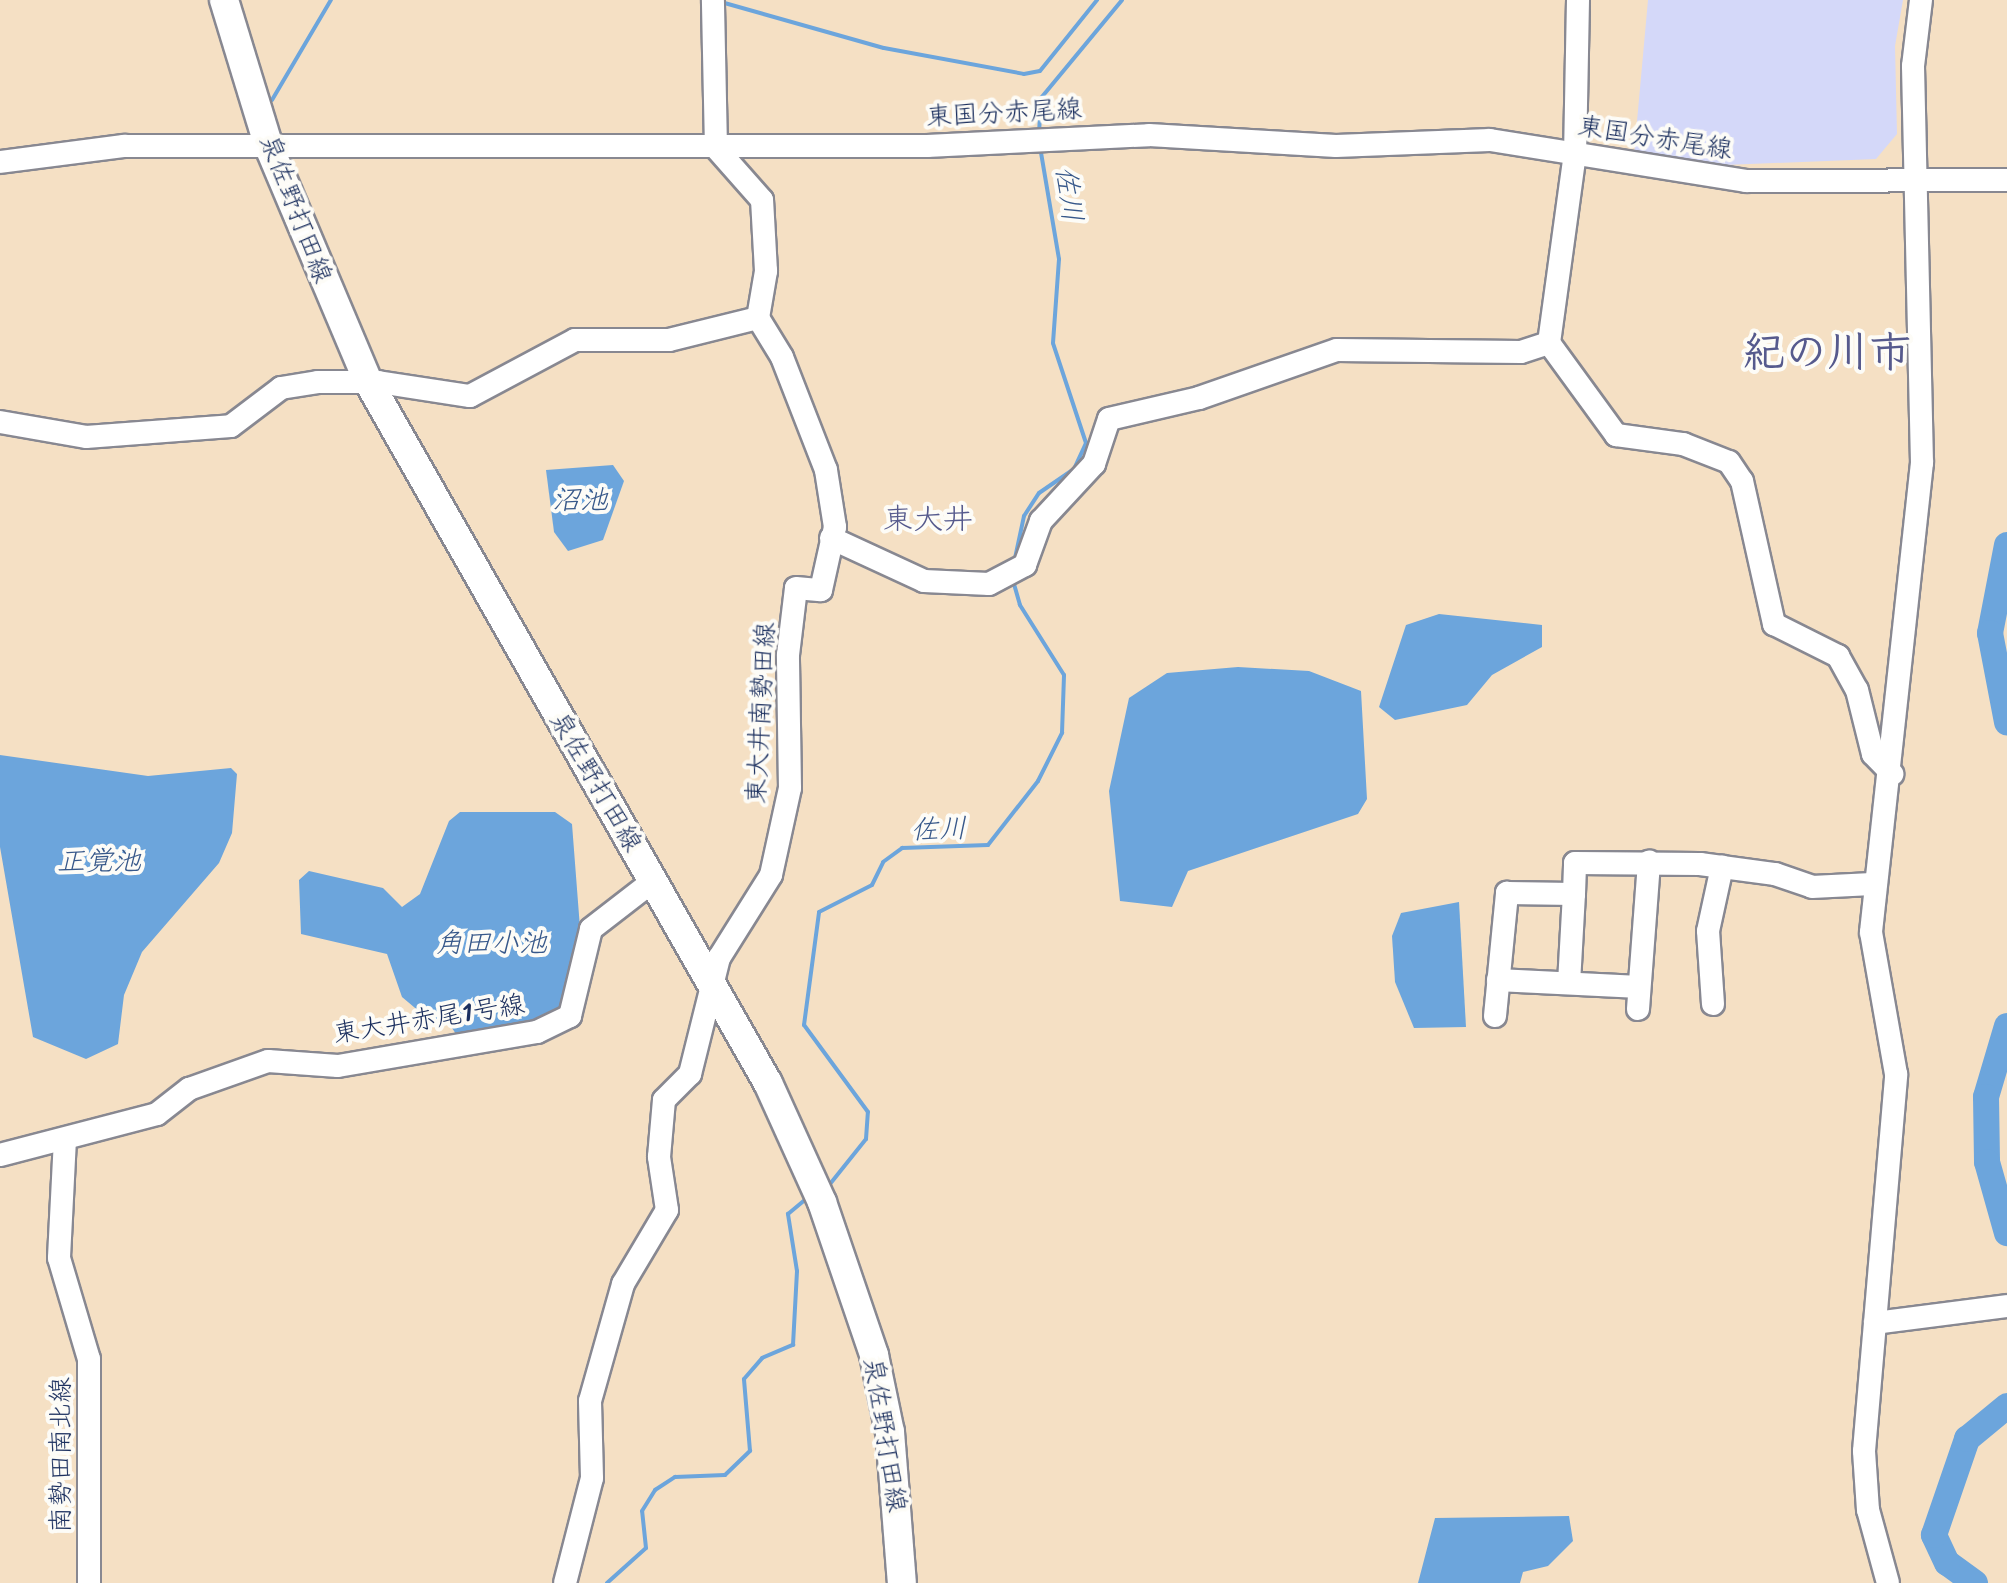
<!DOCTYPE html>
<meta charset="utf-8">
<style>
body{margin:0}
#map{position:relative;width:2007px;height:1583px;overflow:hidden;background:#f5e0c4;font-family:Sriracha,"Klee One",sans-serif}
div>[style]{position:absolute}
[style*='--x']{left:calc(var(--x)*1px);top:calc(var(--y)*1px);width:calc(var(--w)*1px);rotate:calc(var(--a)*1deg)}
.built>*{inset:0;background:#d4d8f9}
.water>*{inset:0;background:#6ca5dc}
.stream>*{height:4px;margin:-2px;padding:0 2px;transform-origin:2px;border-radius:2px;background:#6ca5dc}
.river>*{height:26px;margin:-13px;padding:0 13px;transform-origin:13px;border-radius:13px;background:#6ca5dc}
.roads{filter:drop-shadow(2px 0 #888891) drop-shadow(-2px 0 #888891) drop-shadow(0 2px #888891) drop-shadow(0 -2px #888891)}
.minor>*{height:22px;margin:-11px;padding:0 11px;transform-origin:11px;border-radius:11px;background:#fff}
.major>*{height:28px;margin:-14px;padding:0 14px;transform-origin:14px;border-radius:14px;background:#fff}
span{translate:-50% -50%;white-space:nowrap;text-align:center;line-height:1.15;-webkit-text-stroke:8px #fdfcf7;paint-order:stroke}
.street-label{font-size:26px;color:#1b2f5e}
.water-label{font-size:28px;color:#37588a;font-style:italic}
.quarter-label{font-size:30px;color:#565a8d}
.town-label{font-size:42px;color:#565a8d;font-weight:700}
</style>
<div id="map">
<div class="built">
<i style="clip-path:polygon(1648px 0,1903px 0,1895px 46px,1897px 134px,1876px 159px,1701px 166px,1634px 154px)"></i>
</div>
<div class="water">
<i style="clip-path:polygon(613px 465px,624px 481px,603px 540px,568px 551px,554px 532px,546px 470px)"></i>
<i style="clip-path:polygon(1439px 614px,1542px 625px,1542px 647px,1492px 675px,1467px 705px,1395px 720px,1379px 707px,1406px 625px)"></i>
<i style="clip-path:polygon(1238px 667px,1309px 671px,1361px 691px,1367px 799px,1358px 814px,1188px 871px,1172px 907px,1120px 901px,1109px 791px,1129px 698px,1167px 673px)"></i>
<i style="clip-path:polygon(0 755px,148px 776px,231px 768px,237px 774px,232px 833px,219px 863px,142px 952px,124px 995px,118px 1044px,86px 1059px,33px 1037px,0 847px)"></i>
<i style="clip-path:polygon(460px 812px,555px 812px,572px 824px,580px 928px,570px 1003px,527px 1028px,458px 1037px,448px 1022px,427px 1018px,402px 997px,387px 954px,301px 934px,299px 880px,309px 871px,383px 888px,402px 907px,420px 894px,449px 821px)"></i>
<i style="clip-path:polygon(1459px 902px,1466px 1027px,1414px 1028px,1395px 982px,1392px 936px,1401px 913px)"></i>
<i style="clip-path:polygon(1569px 1516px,1573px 1541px,1548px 1566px,1523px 1572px,1520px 1583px,1418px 1583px,1435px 1518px)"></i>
</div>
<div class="stream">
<i style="--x:721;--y:2;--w:169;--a:15.8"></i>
<i style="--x:884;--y:48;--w:142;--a:10.5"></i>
<i style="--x:1024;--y:74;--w:16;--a:-11"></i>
<i style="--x:1040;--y:71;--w:91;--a:-51.2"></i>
<i style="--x:272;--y:100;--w:116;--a:-59.5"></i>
<i style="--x:1039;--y:134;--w:36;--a:-87"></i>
<i style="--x:1041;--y:98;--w:127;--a:-50.4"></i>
<i style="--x:1014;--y:563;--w:48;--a:-78"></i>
<i style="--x:1024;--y:516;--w:27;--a:-57"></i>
<i style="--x:1039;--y:493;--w:42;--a:-34.4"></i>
<i style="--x:1074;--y:469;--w:29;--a:-65"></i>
<i style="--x:1086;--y:443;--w:105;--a:-108.3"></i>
<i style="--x:1053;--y:343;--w:84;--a:-85.9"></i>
<i style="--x:1059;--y:259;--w:114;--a:-99.6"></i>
<i style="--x:826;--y:1189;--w:64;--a:-51.3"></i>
<i style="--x:866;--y:1139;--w:27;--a:-86"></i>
<i style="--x:868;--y:1112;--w:108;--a:-126.3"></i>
<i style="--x:804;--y:1025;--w:114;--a:-82.4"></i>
<i style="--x:819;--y:912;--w:59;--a:-27"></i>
<i style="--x:872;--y:885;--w:25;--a:-64"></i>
<i style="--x:883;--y:862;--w:24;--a:-36"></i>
<i style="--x:902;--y:848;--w:86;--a:-2"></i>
<i style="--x:988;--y:845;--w:81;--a:-52"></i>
<i style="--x:1038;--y:781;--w:54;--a:-63.4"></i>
<i style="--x:1062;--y:733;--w:58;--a:-88"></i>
<i style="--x:1064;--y:675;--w:83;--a:-122.2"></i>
<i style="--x:1020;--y:605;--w:26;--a:-106"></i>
<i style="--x:607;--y:1583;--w:52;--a:-41.9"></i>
<i style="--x:646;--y:1548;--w:37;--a:-96"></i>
<i style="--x:642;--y:1511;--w:25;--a:-58"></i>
<i style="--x:655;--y:1490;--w:24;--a:-33"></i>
<i style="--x:675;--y:1477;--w:50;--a:-2.3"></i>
<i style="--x:725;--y:1475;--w:35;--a:-44"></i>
<i style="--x:750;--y:1451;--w:72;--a:-94.8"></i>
<i style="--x:744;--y:1379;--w:28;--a:-49"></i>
<i style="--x:762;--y:1358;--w:34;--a:-23"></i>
<i style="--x:793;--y:1345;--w:74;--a:-86.9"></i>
<i style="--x:797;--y:1271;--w:58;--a:-99"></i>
<i style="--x:788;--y:1214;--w:25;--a:-40"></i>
</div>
<div class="river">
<i style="--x:2007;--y:545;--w:90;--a:100.9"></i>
<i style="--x:1990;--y:633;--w:91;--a:79.2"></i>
<i style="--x:2007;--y:1026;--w:74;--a:106.5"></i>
<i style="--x:1986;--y:1097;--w:65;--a:89.1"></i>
<i style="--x:1987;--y:1162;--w:74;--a:74.3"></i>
<i style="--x:1975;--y:1583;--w:34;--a:-144"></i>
<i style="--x:1947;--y:1563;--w:31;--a:-115"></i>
<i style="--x:1934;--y:1535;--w:102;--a:-71"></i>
<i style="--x:1967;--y:1439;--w:52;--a:-39.5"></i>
</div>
<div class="roads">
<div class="minor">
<i style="--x:1578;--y:0;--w:153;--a:91.1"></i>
<i style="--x:1575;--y:153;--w:192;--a:97.8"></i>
<i style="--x:1549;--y:343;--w:114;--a:53.9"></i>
<i style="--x:1616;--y:435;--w:68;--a:7.7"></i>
<i style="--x:1683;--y:444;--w:49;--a:21.4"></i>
<i style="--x:1729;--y:462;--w:23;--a:56"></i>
<i style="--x:1742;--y:481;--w:147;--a:77.4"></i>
<i style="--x:1774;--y:624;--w:72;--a:26.6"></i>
<i style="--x:1838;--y:656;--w:39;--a:61"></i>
<i style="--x:1857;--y:690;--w:66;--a:76"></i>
<i style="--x:1873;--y:754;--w:28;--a:46"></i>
<i style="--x:0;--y:162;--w:125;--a:-7.4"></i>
<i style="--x:124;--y:146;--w:803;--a:0"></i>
<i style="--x:927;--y:146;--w:222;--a:-2.8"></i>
<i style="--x:1149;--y:135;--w:187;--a:3.4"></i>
<i style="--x:1336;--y:146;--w:154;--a:-2.2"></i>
<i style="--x:1490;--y:140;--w:259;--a:9.1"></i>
<i style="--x:1746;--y:181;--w:261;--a:-0.2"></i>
<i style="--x:0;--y:422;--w:87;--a:9.9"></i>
<i style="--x:86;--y:437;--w:145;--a:-4.3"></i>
<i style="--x:231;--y:426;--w:63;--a:-37.2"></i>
<i style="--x:281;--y:388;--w:37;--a:-9"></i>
<i style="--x:318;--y:382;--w:60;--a:0"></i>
<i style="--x:378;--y:382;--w:93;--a:8.7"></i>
<i style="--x:470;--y:396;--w:119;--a:-28.1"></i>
<i style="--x:575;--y:340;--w:94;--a:0"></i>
<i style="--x:669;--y:340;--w:92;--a:-13.9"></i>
<i style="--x:831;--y:538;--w:102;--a:24.8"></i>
<i style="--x:924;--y:581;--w:65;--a:2.6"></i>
<i style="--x:989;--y:584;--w:41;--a:-27.8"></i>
<i style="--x:1025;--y:565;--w:47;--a:-70"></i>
<i style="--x:1041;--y:521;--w:78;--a:-47.1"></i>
<i style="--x:1094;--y:464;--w:47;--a:-71.6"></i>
<i style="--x:1109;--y:419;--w:92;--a:-13.1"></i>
<i style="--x:1199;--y:398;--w:146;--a:-19.2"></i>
<i style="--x:1337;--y:350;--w:184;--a:0.6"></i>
<i style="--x:1521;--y:352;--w:29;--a:-18"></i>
<i style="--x:1498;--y:980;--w:141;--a:2.8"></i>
<i style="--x:1569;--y:983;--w:89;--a:-86.8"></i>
<i style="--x:1713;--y:1004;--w:73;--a:-93.9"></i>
<i style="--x:1708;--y:931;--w:66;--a:-77.7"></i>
<i style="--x:1638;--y:1009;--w:148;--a:-85.7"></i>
<i style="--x:1495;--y:1016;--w:124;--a:-84.4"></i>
<i style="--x:1507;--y:893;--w:67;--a:0.9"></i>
<i style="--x:1574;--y:894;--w:31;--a:-88"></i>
<i style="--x:1575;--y:863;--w:125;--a:0.5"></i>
<i style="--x:1700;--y:864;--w:76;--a:7.6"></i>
<i style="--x:1775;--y:874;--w:39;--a:19"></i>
<i style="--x:1812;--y:887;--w:60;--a:-2.9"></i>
<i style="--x:65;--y:1139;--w:119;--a:92.9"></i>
<i style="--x:59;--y:1258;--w:105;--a:73.5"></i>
<i style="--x:89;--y:1359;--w:224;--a:90"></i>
<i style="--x:0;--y:1155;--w:162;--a:-14.6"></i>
<i style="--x:157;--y:1114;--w:41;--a:-38"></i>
<i style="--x:189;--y:1089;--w:84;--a:-19.5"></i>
<i style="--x:268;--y:1061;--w:70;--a:4.1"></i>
<i style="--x:338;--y:1066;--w:202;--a:-9.7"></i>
<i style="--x:537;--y:1032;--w:37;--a:-26"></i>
<i style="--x:570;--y:1016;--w:89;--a:-76.4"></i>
<i style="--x:591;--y:929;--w:78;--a:-37.7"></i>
<i style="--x:1875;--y:1323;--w:133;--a:-7.3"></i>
<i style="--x:565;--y:1583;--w:108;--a:-75.6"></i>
<i style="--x:592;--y:1478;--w:77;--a:-91.5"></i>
<i style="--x:590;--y:1401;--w:122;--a:-74.2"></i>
<i style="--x:623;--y:1284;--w:86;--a:-59.3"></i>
<i style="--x:667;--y:1210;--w:54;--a:-98.6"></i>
<i style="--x:659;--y:1157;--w:57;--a:-85"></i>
<i style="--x:664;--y:1100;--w:37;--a:-45"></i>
<i style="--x:690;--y:1074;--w:120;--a:-76"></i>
<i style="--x:719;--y:958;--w:98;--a:-57.9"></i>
<i style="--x:771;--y:875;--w:89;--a:-77.7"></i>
<i style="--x:790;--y:788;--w:133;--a:-90.9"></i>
<i style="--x:788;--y:655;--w:67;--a:-83.2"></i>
<i style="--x:796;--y:588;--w:25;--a:5"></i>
<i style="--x:821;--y:590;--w:65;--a:-77.5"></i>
<i style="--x:835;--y:527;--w:58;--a:-99"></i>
<i style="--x:826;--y:470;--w:121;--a:-111.3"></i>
<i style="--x:782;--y:357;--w:46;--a:-121.6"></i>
<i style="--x:758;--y:318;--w:48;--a:-80.3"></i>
<i style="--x:766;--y:271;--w:71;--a:-93.2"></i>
<i style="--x:762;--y:200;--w:69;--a:-131.5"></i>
<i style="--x:716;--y:148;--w:148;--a:-91.2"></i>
<i style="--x:1888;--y:1583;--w:76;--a:-105.3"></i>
<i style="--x:1868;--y:1510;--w:59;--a:-93.9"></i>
<i style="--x:1864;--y:1451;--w:378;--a:-85.1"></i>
<i style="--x:1896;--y:1074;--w:144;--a:-100"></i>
<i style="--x:1871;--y:932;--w:472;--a:-83.8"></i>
<i style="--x:1922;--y:463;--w:397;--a:-91.3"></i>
<i style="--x:1913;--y:66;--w:66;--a:-83.1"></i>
</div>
<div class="major">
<i style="--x:224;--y:0;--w:154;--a:73"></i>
<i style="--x:269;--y:147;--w:254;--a:67.1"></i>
<i style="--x:368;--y:381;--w:808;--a:60.33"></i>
<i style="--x:768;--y:1083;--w:131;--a:65.6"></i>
<i style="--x:822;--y:1202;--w:162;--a:71.2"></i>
<i style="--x:874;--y:1355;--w:79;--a:78.3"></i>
<i style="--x:890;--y:1432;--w:151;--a:85.5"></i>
</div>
</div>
<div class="street-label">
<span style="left:1004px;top:113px;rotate:-3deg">東国分赤尾線</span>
<span style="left:1655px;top:138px;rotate:9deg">東国分赤尾線</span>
<span style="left:296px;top:209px;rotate:69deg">泉佐野打田線</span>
<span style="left:761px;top:713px;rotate:-87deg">東大井南勢田線</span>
<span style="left:596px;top:782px;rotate:60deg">泉佐野打田線</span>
<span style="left:429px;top:1019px;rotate:-9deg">東大井赤尾1号線</span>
<span style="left:885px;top:1435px;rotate:81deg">泉佐野打田線</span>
<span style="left:61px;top:1455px;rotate:-90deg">南勢田南北線</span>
</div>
<div class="water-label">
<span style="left:1069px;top:194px;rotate:82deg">佐川</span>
<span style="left:580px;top:500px">沼池</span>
<span style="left:939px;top:829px;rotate:-2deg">佐川</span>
<span style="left:99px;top:861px">正覚池</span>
<span style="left:491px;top:943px">角田小池</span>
</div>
<div class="quarter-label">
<span style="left:928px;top:519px">東大井</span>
</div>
<div class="town-label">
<span style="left:1827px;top:352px">紀の川市</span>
</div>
</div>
